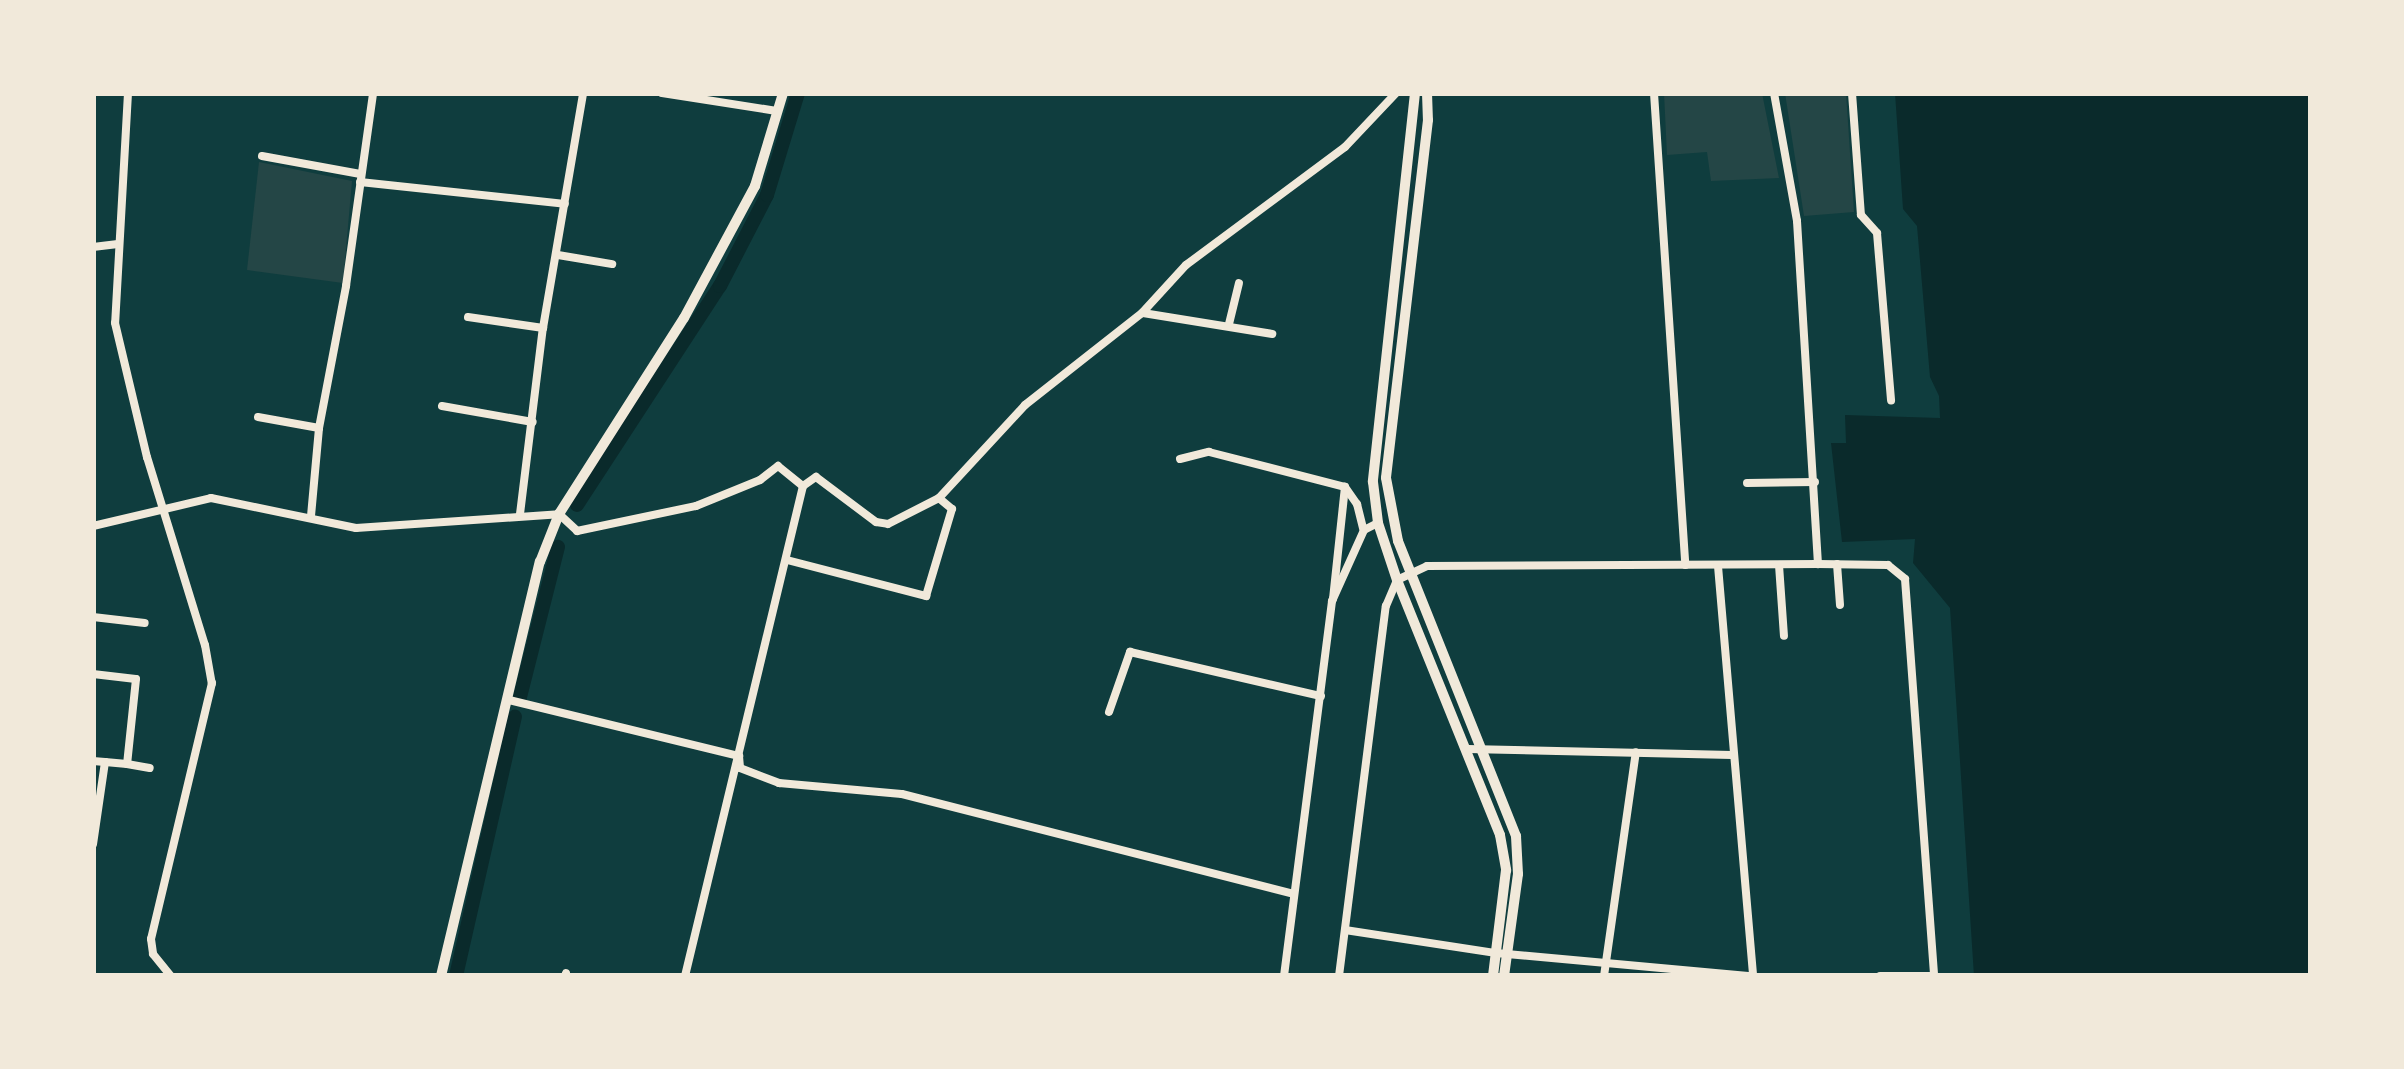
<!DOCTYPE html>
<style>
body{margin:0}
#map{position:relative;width:2404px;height:1069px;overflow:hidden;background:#0f3d3e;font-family:Manrope,sans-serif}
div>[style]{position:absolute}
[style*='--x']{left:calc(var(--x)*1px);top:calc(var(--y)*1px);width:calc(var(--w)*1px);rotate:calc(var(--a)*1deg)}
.green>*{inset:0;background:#244646}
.water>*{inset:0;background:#0a2a2b}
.canal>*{height:14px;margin:-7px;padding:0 7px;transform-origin:7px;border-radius:7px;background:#0a2a2b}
.minor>*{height:8px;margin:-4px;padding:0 4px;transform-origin:4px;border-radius:4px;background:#f1e9da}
.secondary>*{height:10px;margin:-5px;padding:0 5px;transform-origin:5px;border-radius:5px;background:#f1e9da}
span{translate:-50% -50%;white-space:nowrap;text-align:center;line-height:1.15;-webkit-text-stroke:9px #f1e9da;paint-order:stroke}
.frame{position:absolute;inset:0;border:96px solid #f1e9da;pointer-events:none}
</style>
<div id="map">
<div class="green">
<i style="clip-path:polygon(1664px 93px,1762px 93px,1779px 178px,1711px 181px,1707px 152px,1667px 155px)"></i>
<i style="clip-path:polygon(1785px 93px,1846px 93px,1854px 212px,1804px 216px)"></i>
<i style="clip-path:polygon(259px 162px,352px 181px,343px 283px,247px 270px)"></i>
</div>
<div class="water">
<i style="clip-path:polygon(1895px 93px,2311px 93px,2311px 976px,1974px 976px,1950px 608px,1913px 563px,1915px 539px,1842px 542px,1831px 443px,1846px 443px,1845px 415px,1940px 418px,1939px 396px,1930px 377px,1917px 226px,1903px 209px)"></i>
</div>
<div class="canal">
<i style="--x:577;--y:505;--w:262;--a:-56.9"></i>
<i style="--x:720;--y:286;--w:102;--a:-62.7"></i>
<i style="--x:767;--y:195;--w:107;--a:-73.1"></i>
<i style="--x:520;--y:697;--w:155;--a:-75.8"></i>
<i style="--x:456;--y:976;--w:266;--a:-77.2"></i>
</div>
<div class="minor">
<i style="--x:128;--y:93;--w:230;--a:93.2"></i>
<i style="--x:115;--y:323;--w:138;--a:76.6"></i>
<i style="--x:147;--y:457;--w:197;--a:72.9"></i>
<i style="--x:205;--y:645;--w:39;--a:80"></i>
<i style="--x:212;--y:683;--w:263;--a:103.4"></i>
<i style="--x:151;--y:939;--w:15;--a:82"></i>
<i style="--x:153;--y:954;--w:28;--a:51"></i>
<i style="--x:662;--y:93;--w:116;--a:8.9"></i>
<i style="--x:1654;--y:93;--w:473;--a:86.2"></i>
<i style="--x:1774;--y:93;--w:130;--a:79.8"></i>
<i style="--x:1797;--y:221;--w:344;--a:86.5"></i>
<i style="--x:1852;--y:93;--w:122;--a:85.8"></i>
<i style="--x:1861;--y:215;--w:24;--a:48"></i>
<i style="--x:1877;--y:233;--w:168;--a:85.2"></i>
<i style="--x:262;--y:156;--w:100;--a:10.4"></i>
<i style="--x:360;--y:182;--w:206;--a:6.1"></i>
<i style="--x:93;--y:247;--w:25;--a:-7"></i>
<i style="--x:558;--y:255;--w:55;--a:9.5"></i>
<i style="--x:1143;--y:313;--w:131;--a:9.2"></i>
<i style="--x:468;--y:317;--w:76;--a:8.3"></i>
<i style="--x:1229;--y:324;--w:42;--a:-76.3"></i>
<i style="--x:442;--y:406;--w:92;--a:10"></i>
<i style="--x:258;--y:417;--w:62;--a:10.2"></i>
<i style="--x:1180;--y:459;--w:30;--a:-14"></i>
<i style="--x:1209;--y:452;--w:140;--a:14.4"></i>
<i style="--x:1747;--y:483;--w:68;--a:-0.8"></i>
<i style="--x:520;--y:514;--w:187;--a:-83"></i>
<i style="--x:543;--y:328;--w:238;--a:-80.3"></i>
<i style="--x:311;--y:516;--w:88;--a:-84.8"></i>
<i style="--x:319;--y:428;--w:145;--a:-79.2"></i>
<i style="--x:346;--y:286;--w:195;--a:-82"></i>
<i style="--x:93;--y:526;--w:121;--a:-13.3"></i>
<i style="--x:211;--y:498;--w:148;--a:11.7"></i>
<i style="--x:356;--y:528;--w:203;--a:-3.9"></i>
<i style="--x:559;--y:514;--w:25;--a:43"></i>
<i style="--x:577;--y:531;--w:122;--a:-11.9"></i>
<i style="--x:696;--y:506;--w:69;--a:-22.1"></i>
<i style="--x:760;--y:480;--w:23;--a:-38"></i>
<i style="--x:778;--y:466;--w:32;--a:39"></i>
<i style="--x:787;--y:560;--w:144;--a:14.5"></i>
<i style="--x:926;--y:596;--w:91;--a:-73.4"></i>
<i style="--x:952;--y:509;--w:17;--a:-140"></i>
<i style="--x:1837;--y:564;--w:41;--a:85.8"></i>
<i style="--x:1779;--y:565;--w:71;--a:86"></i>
<i style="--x:1718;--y:566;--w:411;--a:85.1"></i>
<i style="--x:1333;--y:599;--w:113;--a:-83.9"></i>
<i style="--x:1345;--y:487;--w:21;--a:55"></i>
<i style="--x:1357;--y:504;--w:25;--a:76"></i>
<i style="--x:93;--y:617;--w:52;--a:6.6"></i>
<i style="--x:93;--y:674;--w:43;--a:6.6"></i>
<i style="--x:136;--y:679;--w:85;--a:96"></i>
<i style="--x:127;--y:764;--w:22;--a:-175"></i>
<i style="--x:509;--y:700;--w:237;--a:13.7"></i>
<i style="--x:739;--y:756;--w:12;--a:85"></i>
<i style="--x:740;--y:768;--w:42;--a:21"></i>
<i style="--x:779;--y:783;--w:123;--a:5.1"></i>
<i style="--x:902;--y:794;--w:404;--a:14.3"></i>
<i style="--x:1109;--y:712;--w:64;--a:-70.7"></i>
<i style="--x:1130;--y:652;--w:196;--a:13"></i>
<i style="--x:1468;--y:749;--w:264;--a:1.3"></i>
<i style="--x:93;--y:761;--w:12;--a:5"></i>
<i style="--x:105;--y:762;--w:83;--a:98.3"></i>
<i style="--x:127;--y:764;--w:23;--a:10"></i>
<i style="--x:1345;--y:930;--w:153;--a:8.7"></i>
<i style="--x:1496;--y:953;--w:256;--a:5.2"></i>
<i style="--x:565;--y:976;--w:3;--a:-72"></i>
<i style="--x:685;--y:976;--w:504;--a:-76.46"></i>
<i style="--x:803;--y:486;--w:16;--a:-35"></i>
<i style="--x:816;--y:477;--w:75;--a:36.9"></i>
<i style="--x:876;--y:522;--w:12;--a:9"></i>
<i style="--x:888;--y:524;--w:57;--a:-27"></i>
<i style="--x:939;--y:498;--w:127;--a:-47.2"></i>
<i style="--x:1025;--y:405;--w:149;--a:-38.2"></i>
<i style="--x:1142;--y:313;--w:65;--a:-47.5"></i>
<i style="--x:1186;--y:265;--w:198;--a:-36.6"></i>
<i style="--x:1345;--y:147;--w:74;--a:-46.6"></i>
<i style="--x:1284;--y:976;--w:378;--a:-82.7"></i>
<i style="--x:1332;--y:601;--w:78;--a:-65.7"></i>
<i style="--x:1364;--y:530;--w:16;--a:-27"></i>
<i style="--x:1339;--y:976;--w:373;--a:-82.8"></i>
<i style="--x:1386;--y:606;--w:28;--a:-67"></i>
<i style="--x:1397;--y:580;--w:33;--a:-25"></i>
<i style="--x:1427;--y:566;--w:391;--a:-0.3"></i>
<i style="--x:1818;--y:564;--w:70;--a:0.8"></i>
<i style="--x:1888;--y:565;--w:22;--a:39"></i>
<i style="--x:1905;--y:579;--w:398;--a:85.8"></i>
<i style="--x:1604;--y:976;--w:226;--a:-81.9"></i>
<i style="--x:1880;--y:976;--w:54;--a:0"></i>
</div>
<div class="secondary">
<i style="--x:1415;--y:93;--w:391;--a:96.2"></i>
<i style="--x:1373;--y:482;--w:41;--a:83"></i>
<i style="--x:1378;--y:523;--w:60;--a:71.6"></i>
<i style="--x:1397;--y:580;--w:275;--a:68"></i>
<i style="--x:1500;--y:835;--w:36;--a:80"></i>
<i style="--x:1506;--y:870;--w:107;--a:97"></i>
<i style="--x:1427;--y:93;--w:27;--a:88"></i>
<i style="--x:1428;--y:120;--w:360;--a:96.7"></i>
<i style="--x:1386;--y:478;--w:64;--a:79.2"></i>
<i style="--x:1398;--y:541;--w:318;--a:68.2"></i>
<i style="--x:1516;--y:836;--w:38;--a:87"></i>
<i style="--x:1518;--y:874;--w:103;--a:97.8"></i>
<i style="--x:441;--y:976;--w:426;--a:-76.6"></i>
<i style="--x:540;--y:562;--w:52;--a:-68.4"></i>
<i style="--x:559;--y:514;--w:232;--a:-57.5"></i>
<i style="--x:684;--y:318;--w:150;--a:-61.7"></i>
<i style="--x:755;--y:186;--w:97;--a:-73.2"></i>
</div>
<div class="frame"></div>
</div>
